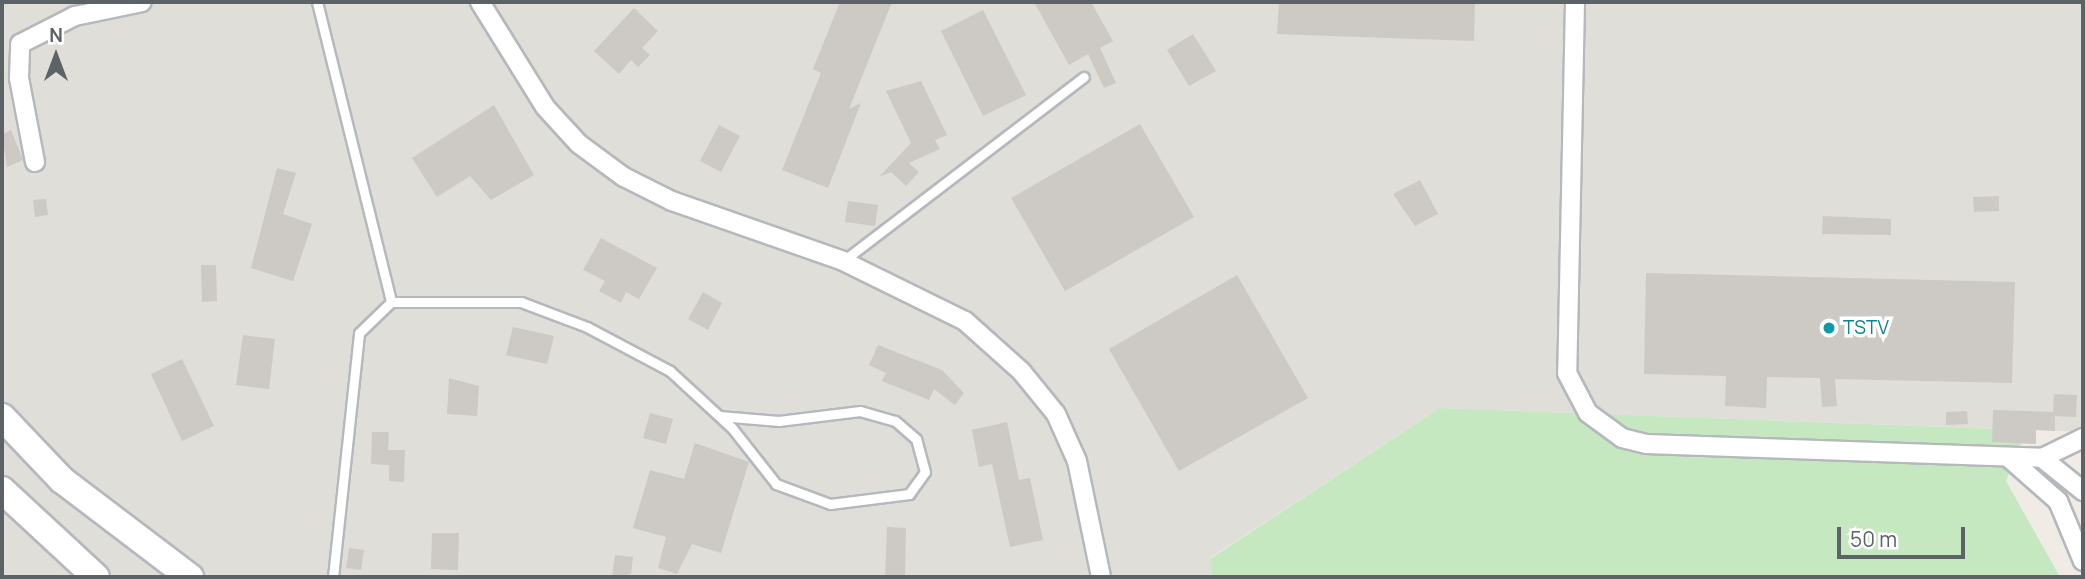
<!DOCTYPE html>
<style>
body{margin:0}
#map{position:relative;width:2085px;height:579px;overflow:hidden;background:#f0ece5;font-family:Manrope,sans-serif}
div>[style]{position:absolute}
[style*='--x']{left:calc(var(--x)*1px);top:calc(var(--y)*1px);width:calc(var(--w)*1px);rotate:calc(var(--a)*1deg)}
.industrial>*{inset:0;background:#e0ded9}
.green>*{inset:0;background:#c5e8c0}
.building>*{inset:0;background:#cdc9c4}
.roads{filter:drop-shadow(2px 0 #b5b8bc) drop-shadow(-2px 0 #b5b8bc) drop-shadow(0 2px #b5b8bc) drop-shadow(0 -2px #b5b8bc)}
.lane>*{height:9px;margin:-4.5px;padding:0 4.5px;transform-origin:4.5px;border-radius:4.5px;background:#fff}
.street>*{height:18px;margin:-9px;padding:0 9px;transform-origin:9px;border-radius:9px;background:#fff}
.secondary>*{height:26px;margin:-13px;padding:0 13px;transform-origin:13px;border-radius:13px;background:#fff}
.dots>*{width:19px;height:19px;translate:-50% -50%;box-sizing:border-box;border:4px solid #fff;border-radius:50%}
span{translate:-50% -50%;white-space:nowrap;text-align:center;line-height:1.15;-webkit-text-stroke:7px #fff;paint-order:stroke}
.culture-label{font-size:19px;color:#0d838f}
.left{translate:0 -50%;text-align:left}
.frame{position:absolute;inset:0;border:4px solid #5c6266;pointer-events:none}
.north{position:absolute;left:21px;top:21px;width:70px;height:70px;-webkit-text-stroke:5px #fff;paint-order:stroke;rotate:0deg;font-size:19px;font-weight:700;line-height:28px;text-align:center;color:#5c6266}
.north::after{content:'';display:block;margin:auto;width:24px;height:32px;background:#5c6266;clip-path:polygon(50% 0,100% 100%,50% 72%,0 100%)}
.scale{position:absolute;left:1837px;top:527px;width:128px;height:32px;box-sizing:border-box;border:4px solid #5c6266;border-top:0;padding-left:9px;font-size:21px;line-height:24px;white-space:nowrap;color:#5c6266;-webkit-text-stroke:5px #fff;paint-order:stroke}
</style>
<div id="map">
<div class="industrial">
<i style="clip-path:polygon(2px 2px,2083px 2px,2083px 432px,1440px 408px,1210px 558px,1212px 577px,2px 577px)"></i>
</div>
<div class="green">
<i style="clip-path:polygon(1440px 408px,2027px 430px,2006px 481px,2060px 577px,1212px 577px,1210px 559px)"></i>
</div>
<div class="building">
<i style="clip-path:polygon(840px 2px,892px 2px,849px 109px,861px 103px,828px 188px,782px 170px,821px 73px,813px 69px)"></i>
<i style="clip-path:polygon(1034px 2px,1091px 2px,1113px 41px,1100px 48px,1116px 83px,1104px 88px,1088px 54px,1069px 65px)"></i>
<i style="clip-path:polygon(1279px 2px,1475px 2px,1474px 41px,1277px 34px)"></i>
<i style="clip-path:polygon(634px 8px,658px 31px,642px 48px,650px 55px,638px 67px,631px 60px,619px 74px,594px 51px)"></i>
<i style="clip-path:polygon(983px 10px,1026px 95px,983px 116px,941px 31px)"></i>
<i style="clip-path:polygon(1193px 34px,1216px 71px,1189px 86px,1167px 50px)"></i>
<i style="clip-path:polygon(921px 81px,947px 135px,935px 140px,940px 149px,909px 163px,919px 172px,906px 186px,891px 172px,879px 177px,911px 143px,886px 91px)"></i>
<i style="clip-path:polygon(494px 105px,534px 175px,491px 200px,470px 176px,437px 197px,412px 158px)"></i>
<i style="clip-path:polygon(1140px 124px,1194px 217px,1065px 291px,1011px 198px)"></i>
<i style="clip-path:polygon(719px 125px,740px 136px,721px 172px,700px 161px)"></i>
<i style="clip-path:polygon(11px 130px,23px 160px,7px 167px,2px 135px)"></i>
<i style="clip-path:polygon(277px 168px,296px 173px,283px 214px,312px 224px,293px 281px,251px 268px)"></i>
<i style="clip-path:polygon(1420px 180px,1438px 214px,1415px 226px,1393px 194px)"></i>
<i style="clip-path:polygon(1999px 196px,1999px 211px,1974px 212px,1973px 197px)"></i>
<i style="clip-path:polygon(46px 199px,48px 215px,35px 217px,33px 200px)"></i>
<i style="clip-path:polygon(848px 201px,878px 205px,875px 226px,845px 222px)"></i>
<i style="clip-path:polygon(1823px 216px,1891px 219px,1891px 235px,1822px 234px)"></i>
<i style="clip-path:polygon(601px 238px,657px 268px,639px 299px,626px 292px,621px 303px,599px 291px,605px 281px,583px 270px)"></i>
<i style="clip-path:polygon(201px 265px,216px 265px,217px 301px,202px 302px)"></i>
<i style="clip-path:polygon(1646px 273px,2015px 282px,2012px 383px,1835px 379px,1837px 406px,1822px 407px,1820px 378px,1767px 377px,1766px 408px,1725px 406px,1726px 376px,1644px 374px)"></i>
<i style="clip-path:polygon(1237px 275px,1308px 398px,1179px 471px,1109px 349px)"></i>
<i style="clip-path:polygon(703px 292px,722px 303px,708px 330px,688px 319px)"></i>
<i style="clip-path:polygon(513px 327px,554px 336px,547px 364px,506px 355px)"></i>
<i style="clip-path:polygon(243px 335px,275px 339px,269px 389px,236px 385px)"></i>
<i style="clip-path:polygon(878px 345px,942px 370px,964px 393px,955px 405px,934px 389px,929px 400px,882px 381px,886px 373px,869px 365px)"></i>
<i style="clip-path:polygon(182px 359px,214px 426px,182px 441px,151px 374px)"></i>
<i style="clip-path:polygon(449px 378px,479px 386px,477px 416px,447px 414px)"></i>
<i style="clip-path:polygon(2054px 394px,2077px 395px,2076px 417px,2055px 416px,2055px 431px,2036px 430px,2036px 444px,1992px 442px,1993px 410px,2053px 412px)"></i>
<i style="clip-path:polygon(1967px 411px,1968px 424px,1946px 425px,1946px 412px)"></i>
<i style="clip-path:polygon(650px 413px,673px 419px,666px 444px,643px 438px)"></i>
<i style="clip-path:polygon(1007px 422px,1019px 480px,1030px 478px,1043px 540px,1010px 547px,992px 464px,979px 467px,972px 430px)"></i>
<i style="clip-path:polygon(372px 432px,389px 432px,388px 450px,405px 450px,404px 482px,389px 481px,389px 465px,371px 464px)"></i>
<i style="clip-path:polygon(695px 443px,749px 462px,721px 553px,692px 544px,677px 574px,658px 568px,666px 537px,633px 528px,650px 470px,684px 479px)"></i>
<i style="clip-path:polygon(887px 527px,906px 528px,905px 577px,885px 577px)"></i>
<i style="clip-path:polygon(432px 533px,459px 533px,458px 570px,431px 569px)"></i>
<i style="clip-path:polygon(349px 548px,364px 550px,361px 570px,346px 568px)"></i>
<i style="clip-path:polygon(615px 555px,633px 557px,631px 574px,612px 577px)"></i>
</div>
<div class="roads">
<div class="lane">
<i style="--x:317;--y:2;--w:309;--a:76.1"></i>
<i style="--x:391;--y:302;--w:130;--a:0"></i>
<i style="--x:521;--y:302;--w:71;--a:20.7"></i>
<i style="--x:587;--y:327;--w:94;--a:27.9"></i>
<i style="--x:670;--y:371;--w:84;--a:42.6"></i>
<i style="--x:732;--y:428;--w:71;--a:51.8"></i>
<i style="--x:776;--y:484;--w:58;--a:20.3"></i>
<i style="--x:830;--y:504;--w:80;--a:-7.2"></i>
<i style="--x:909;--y:494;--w:27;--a:-54"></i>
<i style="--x:925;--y:472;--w:34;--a:-105"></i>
<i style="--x:916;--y:439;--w:28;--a:-139"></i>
<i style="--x:895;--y:421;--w:36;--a:-164"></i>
<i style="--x:860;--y:411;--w:82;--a:173"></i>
<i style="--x:779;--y:421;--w:60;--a:-175.2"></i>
<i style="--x:843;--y:261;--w:303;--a:-37.4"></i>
<i style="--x:333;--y:577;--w:245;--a:-83.9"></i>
<i style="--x:359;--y:333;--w:45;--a:-44.1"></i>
</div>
<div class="street">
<i style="--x:480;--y:2;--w:123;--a:58.2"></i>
<i style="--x:545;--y:107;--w:50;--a:47.4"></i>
<i style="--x:579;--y:144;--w:56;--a:36.3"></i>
<i style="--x:624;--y:177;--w:54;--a:26.6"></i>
<i style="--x:672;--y:201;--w:181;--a:19.3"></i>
<i style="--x:843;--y:261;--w:136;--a:26.2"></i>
<i style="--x:965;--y:321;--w:75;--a:41.8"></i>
<i style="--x:1021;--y:371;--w:55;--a:50.9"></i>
<i style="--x:1056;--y:414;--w:51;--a:65.9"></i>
<i style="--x:1077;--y:461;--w:118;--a:78.3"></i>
<i style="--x:1575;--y:2;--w:371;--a:91.2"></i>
<i style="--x:1567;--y:373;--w:45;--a:62.3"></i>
<i style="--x:1588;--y:413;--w:42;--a:36.3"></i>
<i style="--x:1622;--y:438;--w:25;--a:14"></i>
<i style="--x:1646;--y:444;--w:396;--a:2"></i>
<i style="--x:2042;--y:458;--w:46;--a:-26"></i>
<i style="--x:35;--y:162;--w:86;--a:-100.8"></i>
<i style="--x:19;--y:78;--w:34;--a:-88"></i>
<i style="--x:20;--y:44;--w:62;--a:-27"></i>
<i style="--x:75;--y:16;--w:68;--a:-11.8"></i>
<i style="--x:2009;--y:458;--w:65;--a:41.3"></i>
<i style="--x:2058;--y:501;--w:65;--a:67.4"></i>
<i style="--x:2042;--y:458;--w:53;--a:38.8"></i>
</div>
<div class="secondary">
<i style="--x:2;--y:417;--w:87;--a:46.4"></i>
<i style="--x:62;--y:480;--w:161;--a:37.2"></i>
<i style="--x:2;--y:490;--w:128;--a:42.8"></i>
</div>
</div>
<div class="dots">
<i style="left:1829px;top:328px;background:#0f9aa8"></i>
</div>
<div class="culture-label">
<span class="left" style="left:1843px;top:328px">TSTV</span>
</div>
<div class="frame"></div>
<div class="north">N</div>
<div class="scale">50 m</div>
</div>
